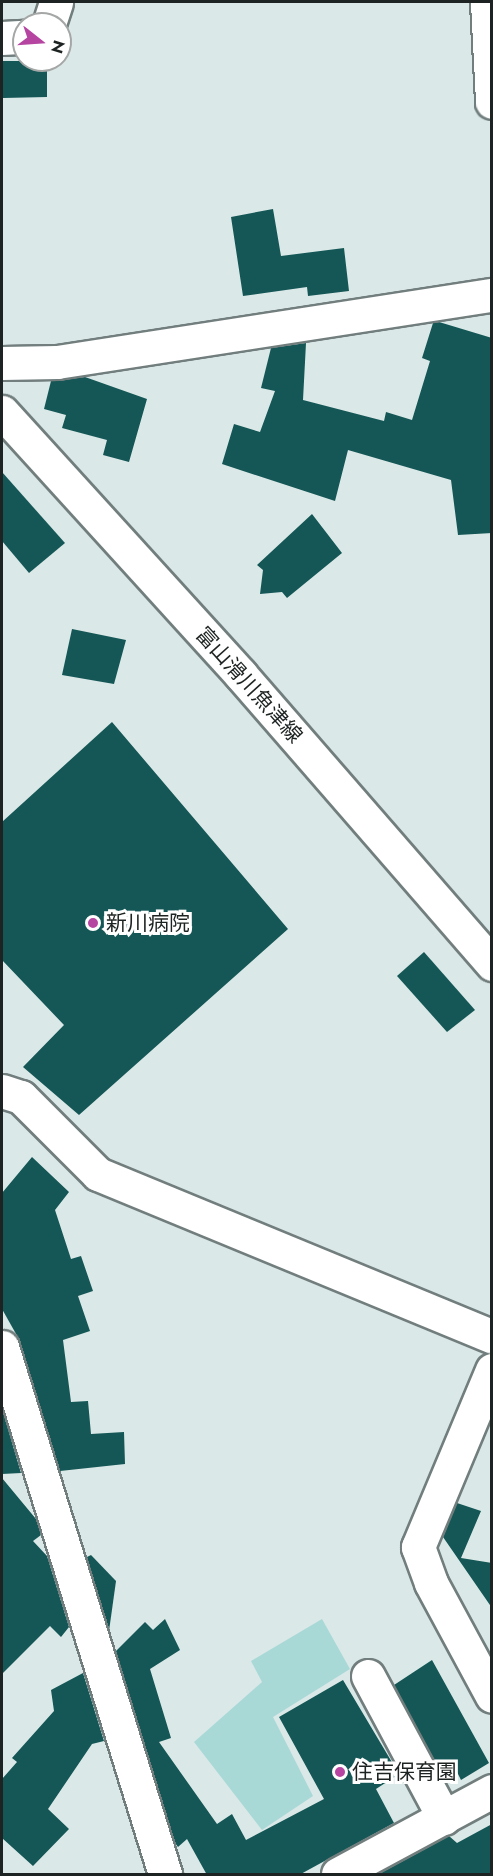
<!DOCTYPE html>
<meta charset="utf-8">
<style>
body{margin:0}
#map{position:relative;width:493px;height:1876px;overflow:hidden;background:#dae8e7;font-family:Jost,"Noto Sans JP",sans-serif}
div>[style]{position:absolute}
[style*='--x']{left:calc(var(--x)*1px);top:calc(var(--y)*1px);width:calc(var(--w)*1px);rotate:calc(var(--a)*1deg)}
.green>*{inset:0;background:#a9d9d7}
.building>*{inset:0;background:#145756}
.roads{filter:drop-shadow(2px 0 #717e7d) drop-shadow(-2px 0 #717e7d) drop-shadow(0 2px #717e7d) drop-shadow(0 -2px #717e7d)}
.minor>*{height:33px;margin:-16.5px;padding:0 16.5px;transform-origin:16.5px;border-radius:16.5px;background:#fff}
.major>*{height:33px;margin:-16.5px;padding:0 16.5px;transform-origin:16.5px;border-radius:16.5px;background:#fff}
.dots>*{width:16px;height:16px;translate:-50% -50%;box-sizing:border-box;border:3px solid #fff;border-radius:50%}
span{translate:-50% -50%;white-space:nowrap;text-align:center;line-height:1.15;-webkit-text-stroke:6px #fff;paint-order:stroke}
.street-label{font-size:21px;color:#1d2322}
.poi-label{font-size:21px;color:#1d2322}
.left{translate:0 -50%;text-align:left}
.frame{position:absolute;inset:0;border:3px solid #1d2322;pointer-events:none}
.north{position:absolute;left:12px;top:12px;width:60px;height:60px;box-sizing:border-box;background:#fff;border:2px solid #a5a7a7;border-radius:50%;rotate:107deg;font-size:16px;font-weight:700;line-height:24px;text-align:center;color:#1d2322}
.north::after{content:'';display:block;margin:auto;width:21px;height:27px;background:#b545a1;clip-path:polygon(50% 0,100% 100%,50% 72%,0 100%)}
</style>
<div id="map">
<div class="green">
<i style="clip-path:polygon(322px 1619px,350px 1669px,273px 1717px,313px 1796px,262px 1830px,194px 1742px,262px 1682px,251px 1661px)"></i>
</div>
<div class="building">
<i style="clip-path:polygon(3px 61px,47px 61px,47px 97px,3px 98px)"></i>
<i style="clip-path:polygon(273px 209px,281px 256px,344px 248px,349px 291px,308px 296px,307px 287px,243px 296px,231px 217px)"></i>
<i style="clip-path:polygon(439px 322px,492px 338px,492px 533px,458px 535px,451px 480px,348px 450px,335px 501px,222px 464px,234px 424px,260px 432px,275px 391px,261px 388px,271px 348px,306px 343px,303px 400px,384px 421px,386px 412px,412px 420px,430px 361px,422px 358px,433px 323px)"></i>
<i style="clip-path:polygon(85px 377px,147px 399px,129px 462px,103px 455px,107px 440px,62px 428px,66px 415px,44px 409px,51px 381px)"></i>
<i style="clip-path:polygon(2px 472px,65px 543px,29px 573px,2px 541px)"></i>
<i style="clip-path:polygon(312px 514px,342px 553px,287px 598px,282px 592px,260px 594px,263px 570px,257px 565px)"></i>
<i style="clip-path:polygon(72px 629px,126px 640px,114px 684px,62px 675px)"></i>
<i style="clip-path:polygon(112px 722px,288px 929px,79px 1115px,23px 1067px,64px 1025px,2px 960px,2px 822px)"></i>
<i style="clip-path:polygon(424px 952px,475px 1010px,447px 1032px,397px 976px)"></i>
<i style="clip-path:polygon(32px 1157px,69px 1192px,55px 1210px,71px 1259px,81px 1256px,93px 1291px,78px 1296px,90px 1331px,63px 1340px,71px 1402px,88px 1401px,91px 1434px,124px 1432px,125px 1464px,60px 1471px,20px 1341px,2px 1309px,2px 1193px)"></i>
<i style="clip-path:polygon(2px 1409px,21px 1473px,2px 1474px)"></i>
<i style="clip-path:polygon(2px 1478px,36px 1519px,41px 1535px,33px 1541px,47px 1556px,69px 1627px,61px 1637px,50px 1626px,2px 1674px)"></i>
<i style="clip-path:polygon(457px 1503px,481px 1511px,461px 1558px,492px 1563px,492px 1608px,443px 1537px)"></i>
<i style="clip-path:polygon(91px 1555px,116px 1581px,109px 1631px,87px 1557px)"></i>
<i style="clip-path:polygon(165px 1619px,180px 1650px,150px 1669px,171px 1738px,159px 1742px,217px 1824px,232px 1814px,246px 1840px,324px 1799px,279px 1717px,343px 1680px,399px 1774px,376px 1789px,394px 1823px,299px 1875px,207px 1875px,187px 1839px,178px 1847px,175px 1843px,116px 1651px,145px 1622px,153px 1630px)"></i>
<i style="clip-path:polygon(432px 1660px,489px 1763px,461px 1780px,457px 1772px,445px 1780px,394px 1685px)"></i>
<i style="clip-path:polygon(83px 1673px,104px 1741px,92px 1744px,48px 1809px,69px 1829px,33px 1866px,2px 1838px,2px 1779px,17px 1762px,12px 1758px,54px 1711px,51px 1690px)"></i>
<i style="clip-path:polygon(492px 1824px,492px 1875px,377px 1875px,449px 1836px,457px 1843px)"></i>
</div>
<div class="roads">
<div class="minor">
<i style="--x:487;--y:2;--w:100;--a:87.1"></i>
<i style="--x:49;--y:24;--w:23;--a:-72"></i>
<i style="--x:2;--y:38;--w:22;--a:-3"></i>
<i style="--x:2;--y:363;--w:55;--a:-1"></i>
<i style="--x:57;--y:362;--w:440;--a:-8.8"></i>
<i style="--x:2;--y:1091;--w:20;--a:18"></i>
<i style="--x:21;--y:1097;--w:109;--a:45"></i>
<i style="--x:98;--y:1174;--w:426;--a:22.4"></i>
<i style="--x:2;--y:1347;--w:552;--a:72.81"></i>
<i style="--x:492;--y:1370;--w:192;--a:112.7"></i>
<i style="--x:418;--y:1547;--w:38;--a:70"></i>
<i style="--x:431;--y:1583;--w:128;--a:61.6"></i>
<i style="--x:368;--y:1676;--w:161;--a:61.8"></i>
</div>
<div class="major">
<i style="--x:2;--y:412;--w:355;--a:47.7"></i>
<i style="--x:241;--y:675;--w:383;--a:49"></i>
<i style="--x:338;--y:1874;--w:175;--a:-28.3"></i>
</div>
</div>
<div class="dots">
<i style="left:93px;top:923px;background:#b545a1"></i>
<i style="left:340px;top:1772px;background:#b545a1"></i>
</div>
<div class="street-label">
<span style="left:249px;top:685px;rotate:48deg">富山滑川魚津線</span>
</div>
<div class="poi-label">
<span class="left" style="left:106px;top:923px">新川病院</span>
<span class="left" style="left:352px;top:1772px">住吉保育園</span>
</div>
<div class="frame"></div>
<div class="north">N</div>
</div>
